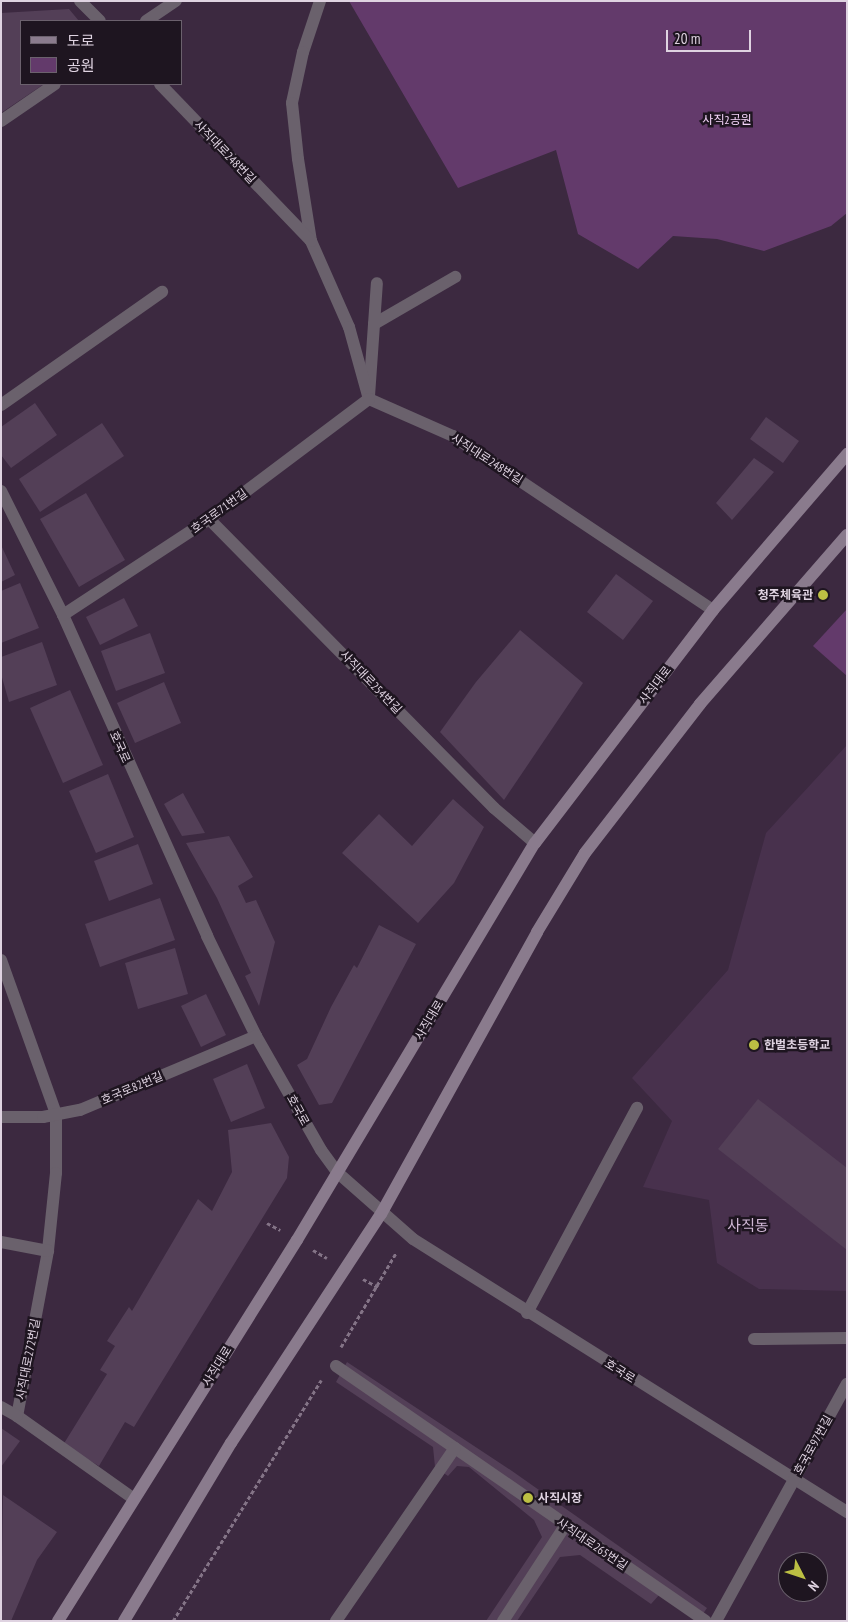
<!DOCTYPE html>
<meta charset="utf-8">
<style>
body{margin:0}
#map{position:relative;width:848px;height:1622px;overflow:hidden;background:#3c2940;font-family:"PT Sans Narrow","Noto Sans KR",sans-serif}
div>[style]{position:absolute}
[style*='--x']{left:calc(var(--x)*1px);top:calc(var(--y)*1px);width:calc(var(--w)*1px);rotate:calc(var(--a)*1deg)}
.built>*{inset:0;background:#48314d}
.green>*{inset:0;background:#633a6b}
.building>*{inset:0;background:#533f57}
.path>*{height:3px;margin-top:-1.5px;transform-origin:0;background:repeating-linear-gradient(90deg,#847487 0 4px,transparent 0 6.5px)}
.service>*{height:12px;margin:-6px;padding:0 6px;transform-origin:6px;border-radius:6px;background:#6a616c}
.pedestrian>*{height:12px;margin:-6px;padding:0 6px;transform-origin:6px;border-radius:6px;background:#6a616c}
.minor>*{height:12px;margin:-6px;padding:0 6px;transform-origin:6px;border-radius:6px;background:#6a616c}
.secondary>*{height:12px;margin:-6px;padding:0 6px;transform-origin:6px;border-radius:6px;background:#8a7b8d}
.dots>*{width:14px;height:14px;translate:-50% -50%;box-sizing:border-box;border:2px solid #1e1520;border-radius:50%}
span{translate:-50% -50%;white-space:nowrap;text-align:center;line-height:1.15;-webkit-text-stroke:5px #1e1520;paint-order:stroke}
.park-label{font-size:12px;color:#f4d5fa}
.street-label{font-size:12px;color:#dfd3e1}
.poi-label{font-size:12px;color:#dfd3e1;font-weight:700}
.right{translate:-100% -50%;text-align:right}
.left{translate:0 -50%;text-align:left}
.quarter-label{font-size:15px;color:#cfb7d4}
.frame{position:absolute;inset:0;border:2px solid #dfd3e1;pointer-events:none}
.legend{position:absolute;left:20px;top:20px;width:162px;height:65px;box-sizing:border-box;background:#1e1520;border:1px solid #6b616d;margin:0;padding:6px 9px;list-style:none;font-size:15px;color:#dfd3e1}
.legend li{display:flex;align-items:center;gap:10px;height:25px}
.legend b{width:25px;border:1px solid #6b616d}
.north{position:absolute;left:778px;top:1552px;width:50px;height:50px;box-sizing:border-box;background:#1e1520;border:1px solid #6b616d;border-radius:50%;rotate:131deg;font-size:14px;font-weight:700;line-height:20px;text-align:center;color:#dfd3e1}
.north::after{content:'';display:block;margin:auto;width:18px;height:22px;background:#bcbf43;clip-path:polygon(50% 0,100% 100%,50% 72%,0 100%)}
.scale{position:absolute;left:666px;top:30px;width:85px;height:22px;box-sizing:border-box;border:2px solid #dfd3e1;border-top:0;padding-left:6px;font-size:15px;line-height:18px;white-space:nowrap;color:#dfd3e1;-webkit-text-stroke:4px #1e1520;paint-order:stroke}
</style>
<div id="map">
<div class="built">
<i style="clip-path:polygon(847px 745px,847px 1291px,759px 1289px,717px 1263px,709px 1200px,643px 1187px,672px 1121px,632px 1078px,728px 970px,766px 833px)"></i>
</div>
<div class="green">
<i style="clip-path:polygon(349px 1px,847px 1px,847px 213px,831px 226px,764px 251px,717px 239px,673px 236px,638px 269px,578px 234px,556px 150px,458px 188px)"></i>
<i style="clip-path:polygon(847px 609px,847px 676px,813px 646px)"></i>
</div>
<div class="building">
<i style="clip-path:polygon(69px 9px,79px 21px,21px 21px,21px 84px,44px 84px,1px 113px,1px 13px)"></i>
<i style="clip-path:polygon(35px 403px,57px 435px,11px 468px,1px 455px,1px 427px)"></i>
<i style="clip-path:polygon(766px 417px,799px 441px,783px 463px,750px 439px)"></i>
<i style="clip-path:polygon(102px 423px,124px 456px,40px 512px,19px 479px)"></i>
<i style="clip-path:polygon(754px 458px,774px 472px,732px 520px,716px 503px)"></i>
<i style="clip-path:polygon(86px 493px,125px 560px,79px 587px,40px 519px)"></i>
<i style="clip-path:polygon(1px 545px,15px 575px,1px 582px)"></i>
<i style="clip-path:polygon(616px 574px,653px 601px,623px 640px,587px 612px)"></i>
<i style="clip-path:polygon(20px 583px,39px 628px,1px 643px,1px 591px)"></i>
<i style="clip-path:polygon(124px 598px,138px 626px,100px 645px,86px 617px)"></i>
<i style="clip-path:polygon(520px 630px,583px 683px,504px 800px,440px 732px,476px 682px)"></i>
<i style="clip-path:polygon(150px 633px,165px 673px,116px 691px,101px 651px)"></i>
<i style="clip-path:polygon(42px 642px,57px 685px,9px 702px,1px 674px,1px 657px)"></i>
<i style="clip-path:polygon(164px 682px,181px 723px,135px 743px,117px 703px)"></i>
<i style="clip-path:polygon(70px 690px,103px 765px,63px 783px,30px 708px)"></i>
<i style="clip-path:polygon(108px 774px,134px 837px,96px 853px,69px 791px)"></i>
<i style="clip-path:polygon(183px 793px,205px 833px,182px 836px,164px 804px)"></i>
<i style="clip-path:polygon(453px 799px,484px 827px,454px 883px,418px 923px,342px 853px,379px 814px,412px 846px)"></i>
<i style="clip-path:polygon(229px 836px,253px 877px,238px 886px,246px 903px,256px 900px,275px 942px,259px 1006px,245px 976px,251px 973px,217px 898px,186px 843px)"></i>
<i style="clip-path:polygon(138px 844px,153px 884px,109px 901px,94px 861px)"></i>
<i style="clip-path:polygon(160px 898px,175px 940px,100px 967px,85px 924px)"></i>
<i style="clip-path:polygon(379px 925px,416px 944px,332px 1103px,319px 1105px,297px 1065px,307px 1059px,331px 1007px,354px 965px,357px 968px)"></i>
<i style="clip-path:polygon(175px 948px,188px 994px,138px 1009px,125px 963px)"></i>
<i style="clip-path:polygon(206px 994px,226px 1035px,201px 1047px,181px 1006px)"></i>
<i style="clip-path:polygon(247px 1064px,265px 1108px,231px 1122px,213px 1079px)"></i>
<i style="clip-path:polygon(758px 1099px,847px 1168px,847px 1250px,718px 1149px)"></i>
<i style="clip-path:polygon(271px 1123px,289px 1157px,287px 1178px,134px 1427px,125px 1422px,99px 1466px,63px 1445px,107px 1374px,100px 1370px,115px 1346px,107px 1341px,129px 1307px,132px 1311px,198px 1199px,212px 1211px,232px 1172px,228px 1130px)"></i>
<i style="clip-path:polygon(347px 1362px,512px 1471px,707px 1608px,698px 1621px,660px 1594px,651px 1604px,580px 1555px,560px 1557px,517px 1621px,486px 1621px,542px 1537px,534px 1520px,469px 1467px,457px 1466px,448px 1476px,435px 1467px,433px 1447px,336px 1382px)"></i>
<i style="clip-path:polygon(1px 1428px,20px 1441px,1px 1467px)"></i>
<i style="clip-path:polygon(3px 1495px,57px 1532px,37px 1560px,11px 1621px,1px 1621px)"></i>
</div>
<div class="path">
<i style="--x:267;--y:1223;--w:15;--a:28"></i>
<i style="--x:313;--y:1250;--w:16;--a:30"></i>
<i style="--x:363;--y:1279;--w:17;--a:28"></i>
<i style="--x:341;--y:1347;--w:109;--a:-59.7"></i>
<i style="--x:173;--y:1621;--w:283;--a:-58.4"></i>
</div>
<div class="service">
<i style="--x:374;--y:324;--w:94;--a:-30.1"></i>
<i style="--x:369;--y:396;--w:113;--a:-86"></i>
<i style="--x:527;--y:1313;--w:233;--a:-61.8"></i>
<i style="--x:754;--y:1339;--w:93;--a:-0.6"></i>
</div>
<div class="pedestrian">
<i style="--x:336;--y:1366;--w:449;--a:34.6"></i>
<i style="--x:503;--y:1621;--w:113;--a:-56.9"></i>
</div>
<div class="minor">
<i style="--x:80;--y:1;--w:28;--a:45"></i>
<i style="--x:320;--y:1;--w:54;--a:108.4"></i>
<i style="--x:303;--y:52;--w:52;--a:102.2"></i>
<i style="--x:292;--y:103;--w:56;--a:83.9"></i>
<i style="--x:298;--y:159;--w:83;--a:81"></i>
<i style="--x:311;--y:241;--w:94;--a:66.2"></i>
<i style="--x:349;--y:327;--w:75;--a:74.5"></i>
<i style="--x:146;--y:21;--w:36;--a:-34"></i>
<i style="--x:160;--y:84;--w:218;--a:46.1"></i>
<i style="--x:1;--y:121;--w:65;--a:-34.4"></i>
<i style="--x:369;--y:399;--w:92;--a:23.8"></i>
<i style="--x:453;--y:436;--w:313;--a:33.8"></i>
<i style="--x:1;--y:405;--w:197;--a:-35.1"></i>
<i style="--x:1;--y:491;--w:139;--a:63.4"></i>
<i style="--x:63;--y:615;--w:352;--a:65.8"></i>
<i style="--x:207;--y:936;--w:111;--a:63.9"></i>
<i style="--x:256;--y:1036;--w:131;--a:60.3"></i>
<i style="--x:321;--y:1150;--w:27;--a:54"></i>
<i style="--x:337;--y:1172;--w:101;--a:41.4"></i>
<i style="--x:413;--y:1239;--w:513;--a:32.17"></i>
<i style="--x:209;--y:519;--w:406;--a:45.4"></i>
<i style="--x:494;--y:808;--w:54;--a:40.5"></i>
<i style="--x:63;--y:615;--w:175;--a:-33.3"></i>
<i style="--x:209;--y:519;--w:200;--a:-36.9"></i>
<i style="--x:1;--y:960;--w:164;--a:70.3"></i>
<i style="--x:56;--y:1114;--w:59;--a:90"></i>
<i style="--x:56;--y:1173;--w:78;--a:95.9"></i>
<i style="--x:48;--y:1251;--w:168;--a:100.6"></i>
<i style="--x:17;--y:1416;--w:142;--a:35.3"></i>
<i style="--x:1;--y:1117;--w:42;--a:0"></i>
<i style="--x:43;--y:1117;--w:38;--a:-11"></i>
<i style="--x:80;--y:1110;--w:191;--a:-22.8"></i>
<i style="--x:1;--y:1242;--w:48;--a:10.8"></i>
<i style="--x:1;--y:1407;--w:18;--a:29"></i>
<i style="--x:336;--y:1621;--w:210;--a:-55.5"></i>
<i style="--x:716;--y:1621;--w:271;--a:-61.1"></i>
</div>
<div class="secondary">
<i style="--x:58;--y:1621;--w:450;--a:-57.9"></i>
<i style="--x:297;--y:1240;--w:463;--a:-59.1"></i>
<i style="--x:535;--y:843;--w:293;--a:-52.6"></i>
<i style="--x:713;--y:610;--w:206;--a:-49.3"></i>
<i style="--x:124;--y:1621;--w:208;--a:-59"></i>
<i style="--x:231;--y:1443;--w:274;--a:-56.8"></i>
<i style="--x:381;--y:1214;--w:322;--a:-61"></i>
<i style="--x:537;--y:932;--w:92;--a:-58.7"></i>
<i style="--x:585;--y:853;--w:188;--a:-52.3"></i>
<i style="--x:700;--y:704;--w:224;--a:-49"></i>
</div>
<div class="dots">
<i style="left:823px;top:595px;background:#bcbf43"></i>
<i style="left:754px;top:1045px;background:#bcbf43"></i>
<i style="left:528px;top:1498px;background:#bcbf43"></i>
</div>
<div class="park-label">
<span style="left:727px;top:120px">사직2공원</span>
</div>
<div class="street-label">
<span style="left:225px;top:152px;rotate:46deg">사직대로248번길</span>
<span style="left:487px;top:459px;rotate:33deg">사직대로248번길</span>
<span style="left:219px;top:511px;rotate:-36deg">호국로71번길</span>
<span style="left:371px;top:682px;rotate:46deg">사직대로254번길</span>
<span style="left:655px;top:685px;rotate:-52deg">사직대로</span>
<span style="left:120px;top:747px;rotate:66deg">호국로</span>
<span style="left:429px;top:1020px;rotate:-59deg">사직대로</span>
<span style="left:132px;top:1088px;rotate:-23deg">호국로82번길</span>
<span style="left:298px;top:1110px;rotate:61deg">호국로</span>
<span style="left:28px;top:1359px;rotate:-79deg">사직대로272번길</span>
<span style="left:217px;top:1366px;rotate:-58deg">사직대로</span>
<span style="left:620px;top:1371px;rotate:32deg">호국로</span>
<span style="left:813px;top:1445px;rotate:-61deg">호국로97번길</span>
<span style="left:592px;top:1544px;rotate:34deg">사직대로265번길</span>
</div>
<div class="poi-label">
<span class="right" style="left:813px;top:595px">청주체육관</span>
<span class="left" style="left:764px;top:1045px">한벌초등학교</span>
<span class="left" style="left:538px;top:1498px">사직시장</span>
</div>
<div class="quarter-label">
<span style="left:748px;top:1226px">사직동</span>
</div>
<div class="frame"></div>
<ul class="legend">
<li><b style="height:6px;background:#8a7b8d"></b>도로</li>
<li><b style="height:14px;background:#633a6b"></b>공원</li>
</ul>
<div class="north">N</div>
<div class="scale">20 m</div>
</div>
